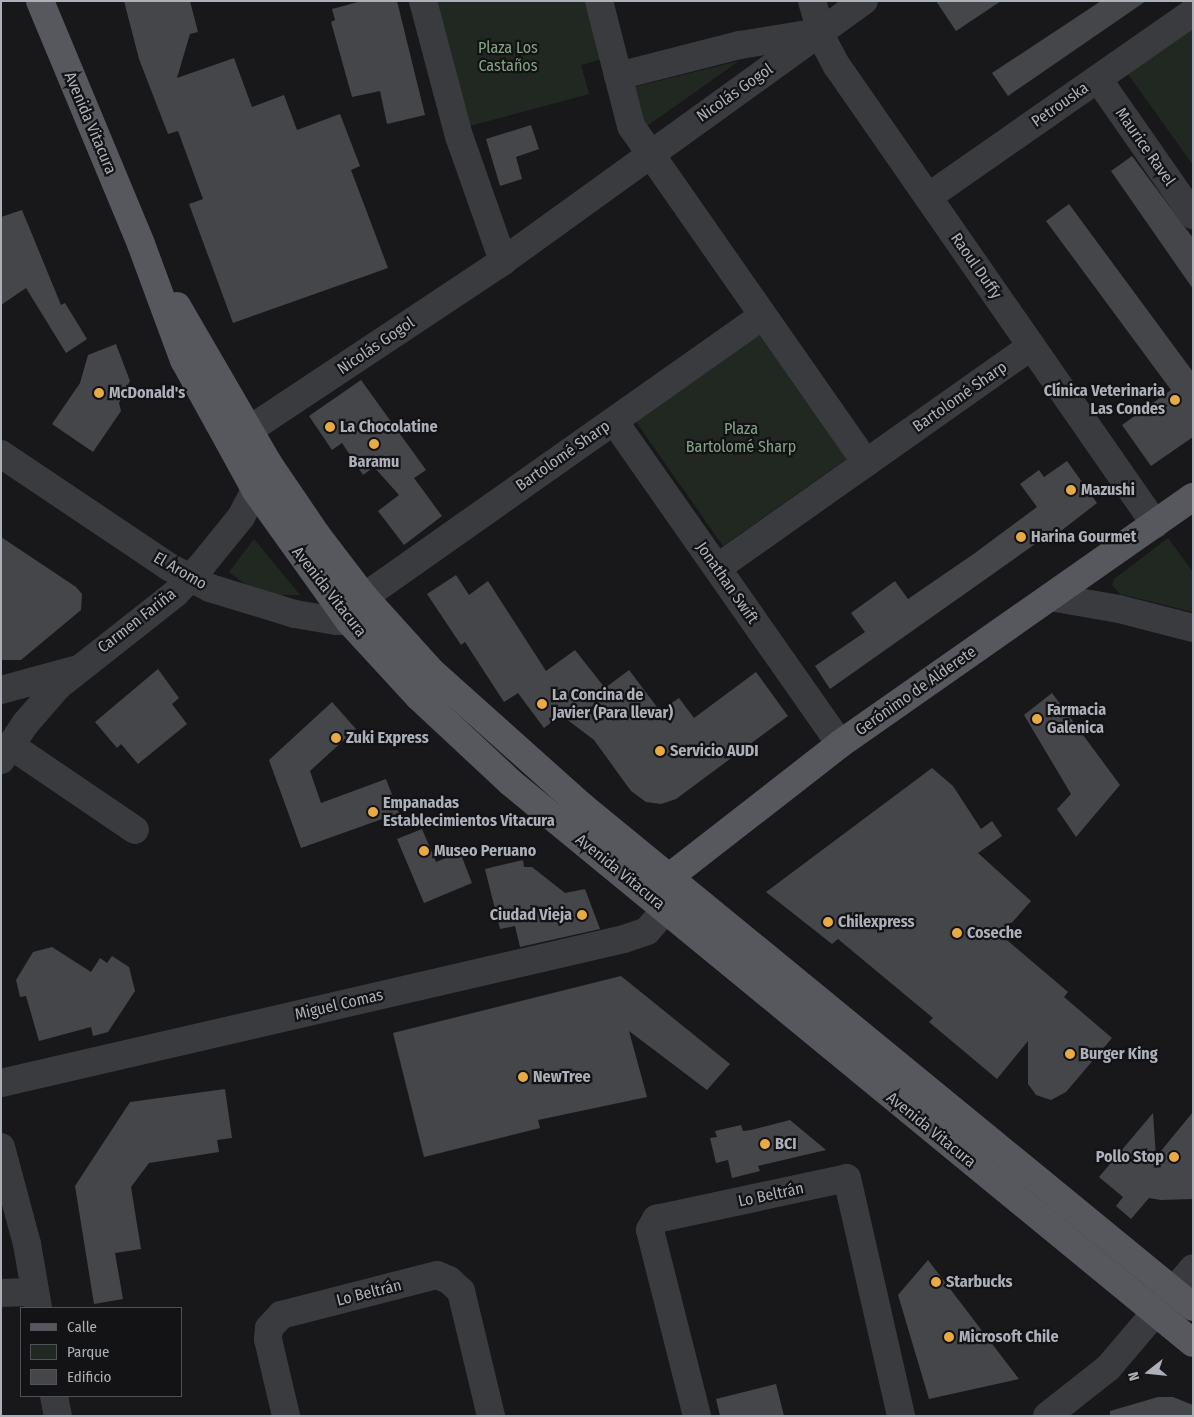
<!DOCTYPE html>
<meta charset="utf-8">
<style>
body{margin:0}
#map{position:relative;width:1194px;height:1417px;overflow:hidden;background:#18181a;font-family:"Fira Sans Condensed",sans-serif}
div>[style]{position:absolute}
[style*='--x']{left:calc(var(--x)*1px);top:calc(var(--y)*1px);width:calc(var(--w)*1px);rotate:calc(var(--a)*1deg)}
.green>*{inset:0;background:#212821}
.building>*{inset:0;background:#45464a}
.minor>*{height:28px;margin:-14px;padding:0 14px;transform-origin:14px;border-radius:14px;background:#3a3b3f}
.major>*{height:28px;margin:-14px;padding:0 14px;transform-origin:14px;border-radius:14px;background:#56585e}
.dots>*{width:14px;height:14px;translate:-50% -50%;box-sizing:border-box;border:2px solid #131315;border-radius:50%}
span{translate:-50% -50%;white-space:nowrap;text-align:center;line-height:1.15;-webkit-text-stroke:4.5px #131315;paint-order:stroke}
.park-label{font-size:16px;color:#84a385}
.street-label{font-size:16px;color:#acb0b9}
.poi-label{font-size:16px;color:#acb0b9;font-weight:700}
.right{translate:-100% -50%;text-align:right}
.left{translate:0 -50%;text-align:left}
.frame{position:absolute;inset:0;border:2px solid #acb0b9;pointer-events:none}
.legend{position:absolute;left:20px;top:1307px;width:162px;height:90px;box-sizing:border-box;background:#131315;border:1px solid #505257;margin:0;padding:6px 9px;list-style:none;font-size:15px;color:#acb0b9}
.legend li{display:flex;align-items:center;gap:10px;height:25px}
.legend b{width:25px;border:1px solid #505257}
.north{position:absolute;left:1124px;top:1347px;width:50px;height:50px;-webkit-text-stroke:4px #131315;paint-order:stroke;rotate:254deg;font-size:14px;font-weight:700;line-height:20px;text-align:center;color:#acb0b9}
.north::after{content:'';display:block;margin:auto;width:18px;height:22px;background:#acb0b9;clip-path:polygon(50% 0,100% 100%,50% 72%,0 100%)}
</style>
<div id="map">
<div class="green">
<i style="clip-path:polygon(431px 1px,587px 1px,603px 59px,581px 65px,589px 94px,466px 127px)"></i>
<i style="clip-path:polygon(1193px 22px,1193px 165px,1125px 70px)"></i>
<i style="clip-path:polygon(739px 61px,640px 131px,630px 88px)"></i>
<i style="clip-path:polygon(759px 331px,848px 458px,723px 546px,634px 419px)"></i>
<i style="clip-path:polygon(1168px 538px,1193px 572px,1193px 612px,1120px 594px,1112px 585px,1114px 579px)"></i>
<i style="clip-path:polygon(254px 539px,300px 595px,274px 595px,250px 588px,229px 572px)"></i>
</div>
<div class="building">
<i style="clip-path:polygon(124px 1px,190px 1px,198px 32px,190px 34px,177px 78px,234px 58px,252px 107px,284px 95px,297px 130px,340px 114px,360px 166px,351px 170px,388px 268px,233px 323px,189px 204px,203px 199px,178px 131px,168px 134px,139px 59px)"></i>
<i style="clip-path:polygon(362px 1px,397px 1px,425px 115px,387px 124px,380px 91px,352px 97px,331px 22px,335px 20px,332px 9px)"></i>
<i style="clip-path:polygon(936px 1px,1001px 1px,956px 31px)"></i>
<i style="clip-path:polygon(1101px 1px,1146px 1px,1008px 96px,992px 73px)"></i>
<i style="clip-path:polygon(531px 125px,539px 149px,516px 157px,522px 179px,500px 186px,486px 139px)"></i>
<i style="clip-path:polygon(1132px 156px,1193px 238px,1193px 289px,1111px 171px)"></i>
<i style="clip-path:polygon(1069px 204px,1193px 372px,1193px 437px,1151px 466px,1122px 425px,1171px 390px,1046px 221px)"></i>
<i style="clip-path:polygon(22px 210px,61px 305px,65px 303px,87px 339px,66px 353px,26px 288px,1px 305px,1px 217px)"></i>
<i style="clip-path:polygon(116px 344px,130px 381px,119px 403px,121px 411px,93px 452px,52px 424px,80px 383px,88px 355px)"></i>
<i style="clip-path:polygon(361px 380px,426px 470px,414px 478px,442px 516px,404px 545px,378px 511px,399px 495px,374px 467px,363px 475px,342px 443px,332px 450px,309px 416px)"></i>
<i style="clip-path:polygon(1067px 461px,1097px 503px,1057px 534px,1055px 530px,830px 689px,815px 666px,865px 632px,851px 613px,895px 581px,908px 599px,975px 553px,1037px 507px,1020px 484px,1039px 470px,1044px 477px)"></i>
<i style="clip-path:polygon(1px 537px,76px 587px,82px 594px,81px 610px,21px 660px,1px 660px)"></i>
<i style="clip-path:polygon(456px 575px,469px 595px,488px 581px,546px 671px,575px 650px,605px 688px,629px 670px,660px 711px,679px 698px,694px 718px,756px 672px,788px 716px,676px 799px,661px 804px,646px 802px,631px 791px,594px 740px,561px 715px,544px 728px,518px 693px,504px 702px,465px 642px,461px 645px,427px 594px)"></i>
<i style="clip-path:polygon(158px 669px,179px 698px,172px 704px,187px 724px,138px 764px,121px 744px,117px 748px,95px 722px)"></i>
<i style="clip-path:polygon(1052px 693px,1120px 785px,1076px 837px,1057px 809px,1071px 794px,1024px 715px)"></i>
<i style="clip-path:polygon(332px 702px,356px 729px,310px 771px,321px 803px,386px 779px,399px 813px,301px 848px,269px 760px)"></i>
<i style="clip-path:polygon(932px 768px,953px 786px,981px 829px,992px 821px,1002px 836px,978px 853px,1031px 901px,1001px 935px,1068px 992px,1064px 997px,1112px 1038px,1066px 1092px,1051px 1100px,1036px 1095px,1028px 1084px,1028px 1041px,997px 1079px,929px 1022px,933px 1018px,838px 939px,832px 944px,766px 892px)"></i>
<i style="clip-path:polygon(422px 829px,436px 862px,460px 852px,472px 883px,424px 903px,397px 839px)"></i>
<i style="clip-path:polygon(523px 860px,524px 867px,532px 867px,565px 893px,585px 889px,600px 929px,520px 947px,515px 926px,500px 929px,485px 869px)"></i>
<i style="clip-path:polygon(52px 947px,91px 972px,100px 958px,107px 963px,112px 956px,129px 967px,135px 991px,108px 1032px,93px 1036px,91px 1027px,39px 1041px,26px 996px,20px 997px,16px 980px,33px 952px)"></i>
<i style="clip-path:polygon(621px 976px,730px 1064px,707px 1090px,629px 1031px,647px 1097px,538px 1120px,540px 1128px,424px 1157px,393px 1033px)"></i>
<i style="clip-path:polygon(225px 1089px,232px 1138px,217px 1140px,219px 1152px,149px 1163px,131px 1187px,141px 1249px,115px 1253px,123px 1299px,94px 1304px,75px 1186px,130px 1102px)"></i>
<i style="clip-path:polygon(1193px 1112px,1193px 1199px,1161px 1200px,1149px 1198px,1131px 1219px,1116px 1206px,1123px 1197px,1099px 1177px,1153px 1113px,1156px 1157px)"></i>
<i style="clip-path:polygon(790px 1120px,826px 1150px,758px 1166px,760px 1171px,732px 1178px,728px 1160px,716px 1163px,710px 1138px,717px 1137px,715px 1131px,741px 1125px,743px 1131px,751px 1130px)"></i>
<i style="clip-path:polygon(928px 1260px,1019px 1379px,929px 1399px,898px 1295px)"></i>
<i style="clip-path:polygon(776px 1384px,784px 1416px,720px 1416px,716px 1399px)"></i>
<i style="clip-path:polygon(1158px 1397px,1173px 1397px,1193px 1405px,1193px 1416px,1110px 1416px,1110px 1411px)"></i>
</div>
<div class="minor">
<i style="--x:423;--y:1;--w:140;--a:75.1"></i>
<i style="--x:459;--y:136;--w:133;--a:70.6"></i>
<i style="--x:599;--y:1;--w:129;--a:75.6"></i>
<i style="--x:631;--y:126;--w:411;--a:55.1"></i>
<i style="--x:812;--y:1;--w:43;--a:73.7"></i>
<i style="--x:824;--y:42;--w:27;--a:62"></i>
<i style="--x:837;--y:66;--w:558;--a:55.23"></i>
<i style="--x:618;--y:76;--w:126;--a:-14.3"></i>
<i style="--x:740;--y:45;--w:75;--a:-9.2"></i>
<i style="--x:1098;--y:79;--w:166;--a:55.1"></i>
<i style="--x:928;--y:197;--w:323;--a:-34.9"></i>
<i style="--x:614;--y:421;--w:394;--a:55"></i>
<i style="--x:249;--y:430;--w:305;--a:-33.6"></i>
<i style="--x:503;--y:261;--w:445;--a:-35.8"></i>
<i style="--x:1;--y:454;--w:202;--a:33.9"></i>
<i style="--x:169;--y:567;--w:46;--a:27.1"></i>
<i style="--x:210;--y:588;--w:89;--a:17"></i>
<i style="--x:295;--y:614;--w:43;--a:9.5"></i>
<i style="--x:337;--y:621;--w:31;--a:-2"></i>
<i style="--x:717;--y:568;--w:385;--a:-35.2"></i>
<i style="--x:364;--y:597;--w:488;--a:-35.2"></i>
<i style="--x:1050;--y:597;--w:70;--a:9.9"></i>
<i style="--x:1119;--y:609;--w:76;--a:14.4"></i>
<i style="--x:1;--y:690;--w:76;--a:-15.3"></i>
<i style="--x:10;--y:745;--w:151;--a:34.2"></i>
<i style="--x:1;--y:760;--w:43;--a:-56.3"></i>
<i style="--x:25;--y:724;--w:50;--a:-49"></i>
<i style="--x:58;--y:686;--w:149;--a:-38.2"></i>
<i style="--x:175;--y:594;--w:40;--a:-47"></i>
<i style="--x:202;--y:565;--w:62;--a:-50.9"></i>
<i style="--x:241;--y:517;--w:52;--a:-62.4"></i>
<i style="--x:1;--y:1083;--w:639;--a:-13.01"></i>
<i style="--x:624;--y:939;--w:24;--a:-19"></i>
<i style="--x:647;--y:931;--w:29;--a:-49"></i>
<i style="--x:1;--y:1147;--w:100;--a:75"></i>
<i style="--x:27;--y:1244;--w:65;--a:80.2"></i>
<i style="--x:1;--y:1293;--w:34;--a:-2"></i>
<i style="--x:54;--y:1396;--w:20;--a:79"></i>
<i style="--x:286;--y:1416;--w:79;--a:-103.2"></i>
<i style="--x:268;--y:1339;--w:11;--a:-85"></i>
<i style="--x:269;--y:1328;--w:18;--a:-47"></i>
<i style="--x:281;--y:1315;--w:161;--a:-14.4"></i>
<i style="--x:437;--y:1275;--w:13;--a:23"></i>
<i style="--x:449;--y:1280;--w:16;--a:43"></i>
<i style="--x:461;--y:1291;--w:129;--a:76.5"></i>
<i style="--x:697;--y:1416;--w:192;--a:-104.2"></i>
<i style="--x:650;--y:1230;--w:13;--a:-61"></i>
<i style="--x:656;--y:1219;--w:195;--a:-12.1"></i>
<i style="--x:847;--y:1178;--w:244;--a:77.2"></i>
<i style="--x:1047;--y:1416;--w:78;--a:-38.2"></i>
<i style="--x:1108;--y:1368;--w:131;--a:-49.6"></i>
</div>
<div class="major">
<i style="--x:40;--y:1;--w:263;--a:67.4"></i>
<i style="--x:141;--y:244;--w:124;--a:69.7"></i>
<i style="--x:184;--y:360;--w:149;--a:61.2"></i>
<i style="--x:256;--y:491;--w:160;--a:54.4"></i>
<i style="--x:349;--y:621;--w:103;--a:47.4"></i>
<i style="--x:419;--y:697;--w:125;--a:43"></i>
<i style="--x:510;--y:782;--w:884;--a:39.4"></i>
<i style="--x:177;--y:306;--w:181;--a:59.9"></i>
<i style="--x:268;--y:463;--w:86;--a:55.9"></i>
<i style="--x:316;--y:534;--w:79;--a:52.7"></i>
<i style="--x:364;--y:597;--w:103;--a:47.8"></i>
<i style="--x:433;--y:673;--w:201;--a:41.8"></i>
<i style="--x:583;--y:807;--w:789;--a:39.34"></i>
<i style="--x:654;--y:889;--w:236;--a:-37.9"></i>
<i style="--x:840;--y:744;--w:431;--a:-35"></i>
</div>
<div class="dots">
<i style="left:99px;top:393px;background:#e7aa44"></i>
<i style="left:1175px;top:400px;background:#e7aa44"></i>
<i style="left:330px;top:427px;background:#e7aa44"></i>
<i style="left:374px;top:444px;background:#e7aa44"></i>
<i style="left:1071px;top:490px;background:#e7aa44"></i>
<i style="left:1021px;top:537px;background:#e7aa44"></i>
<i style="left:542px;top:704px;background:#e7aa44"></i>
<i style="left:1037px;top:719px;background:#e7aa44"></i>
<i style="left:336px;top:738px;background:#e7aa44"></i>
<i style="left:660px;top:751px;background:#e7aa44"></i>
<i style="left:373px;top:812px;background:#e7aa44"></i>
<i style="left:424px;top:851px;background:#e7aa44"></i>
<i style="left:582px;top:915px;background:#e7aa44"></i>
<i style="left:828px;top:922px;background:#e7aa44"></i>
<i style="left:957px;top:933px;background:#e7aa44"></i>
<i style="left:1070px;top:1054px;background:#e7aa44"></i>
<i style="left:523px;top:1077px;background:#e7aa44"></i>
<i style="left:765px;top:1144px;background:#e7aa44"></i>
<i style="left:1174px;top:1157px;background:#e7aa44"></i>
<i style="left:936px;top:1282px;background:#e7aa44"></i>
<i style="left:949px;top:1337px;background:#e7aa44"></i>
</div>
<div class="park-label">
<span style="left:508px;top:57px">Plaza Los<br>Castaños</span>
<span style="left:741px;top:438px">Plaza<br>Bartolomé Sharp</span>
</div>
<div class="street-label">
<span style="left:735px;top:93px;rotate:-35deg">Nicolás Gogol</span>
<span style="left:1060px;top:105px;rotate:-35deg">Petrouska</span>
<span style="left:90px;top:123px;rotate:67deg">Avenida Vitacura</span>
<span style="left:1145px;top:147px;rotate:55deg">Maurice Ravel</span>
<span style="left:976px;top:266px;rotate:55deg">Raoul Duffy</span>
<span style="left:376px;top:346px;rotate:-34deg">Nicolás Gogol</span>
<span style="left:960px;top:397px;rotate:-35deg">Bartolomé Sharp</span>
<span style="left:563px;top:456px;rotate:-35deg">Bartolomé Sharp</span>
<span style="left:180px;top:571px;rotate:30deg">El Aromo</span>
<span style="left:727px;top:583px;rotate:55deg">Jonathan Swift</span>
<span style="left:329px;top:592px;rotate:52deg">Avenida Vitacura</span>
<span style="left:137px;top:621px;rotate:-38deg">Carmen Fariña</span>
<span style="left:916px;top:691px;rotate:-35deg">Gerónimo de Alderete</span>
<span style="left:620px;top:872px;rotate:39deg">Avenida Vitacura</span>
<span style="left:339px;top:1005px;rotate:-13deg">Miguel Comas</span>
<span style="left:931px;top:1130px;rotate:39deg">Avenida Vitacura</span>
<span style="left:771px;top:1195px;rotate:-12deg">Lo Beltrán</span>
<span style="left:369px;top:1293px;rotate:-14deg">Lo Beltrán</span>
</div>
<div class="poi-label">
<span class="right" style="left:1165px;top:400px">Clínica Veterinaria<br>Las Condes</span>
<span class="left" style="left:109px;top:393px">McDonald's</span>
<span class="left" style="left:340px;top:427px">La Chocolatine</span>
<span style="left:374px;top:462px">Baramu</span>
<span class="left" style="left:1081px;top:490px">Mazushi</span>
<span class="left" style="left:1031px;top:537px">Harina Gourmet</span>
<span class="left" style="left:552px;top:704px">La Concina de<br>Javier (Para llevar)</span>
<span class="left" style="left:1047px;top:719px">Farmacia<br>Galenica</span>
<span class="left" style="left:346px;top:738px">Zuki Express</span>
<span class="left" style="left:670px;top:751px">Servicio AUDI</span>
<span class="left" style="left:383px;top:812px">Empanadas<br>Establecimientos Vitacura</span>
<span class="left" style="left:434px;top:851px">Museo Peruano</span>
<span class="right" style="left:572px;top:915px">Ciudad Vieja</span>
<span class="left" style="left:838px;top:922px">Chilexpress</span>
<span class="left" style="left:967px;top:933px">Coseche</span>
<span class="left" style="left:1080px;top:1054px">Burger King</span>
<span class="left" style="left:533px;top:1077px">NewTree</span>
<span class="left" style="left:775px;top:1144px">BCI</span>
<span class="right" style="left:1164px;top:1157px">Pollo Stop</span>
<span class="left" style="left:946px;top:1282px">Starbucks</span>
<span class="left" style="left:959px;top:1337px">Microsoft Chile</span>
</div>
<div class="frame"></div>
<ul class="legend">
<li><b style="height:6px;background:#56585e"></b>Calle</li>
<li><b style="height:14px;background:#212821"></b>Parque</li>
<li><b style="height:14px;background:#45464a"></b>Edificio</li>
</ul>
<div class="north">N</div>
</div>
